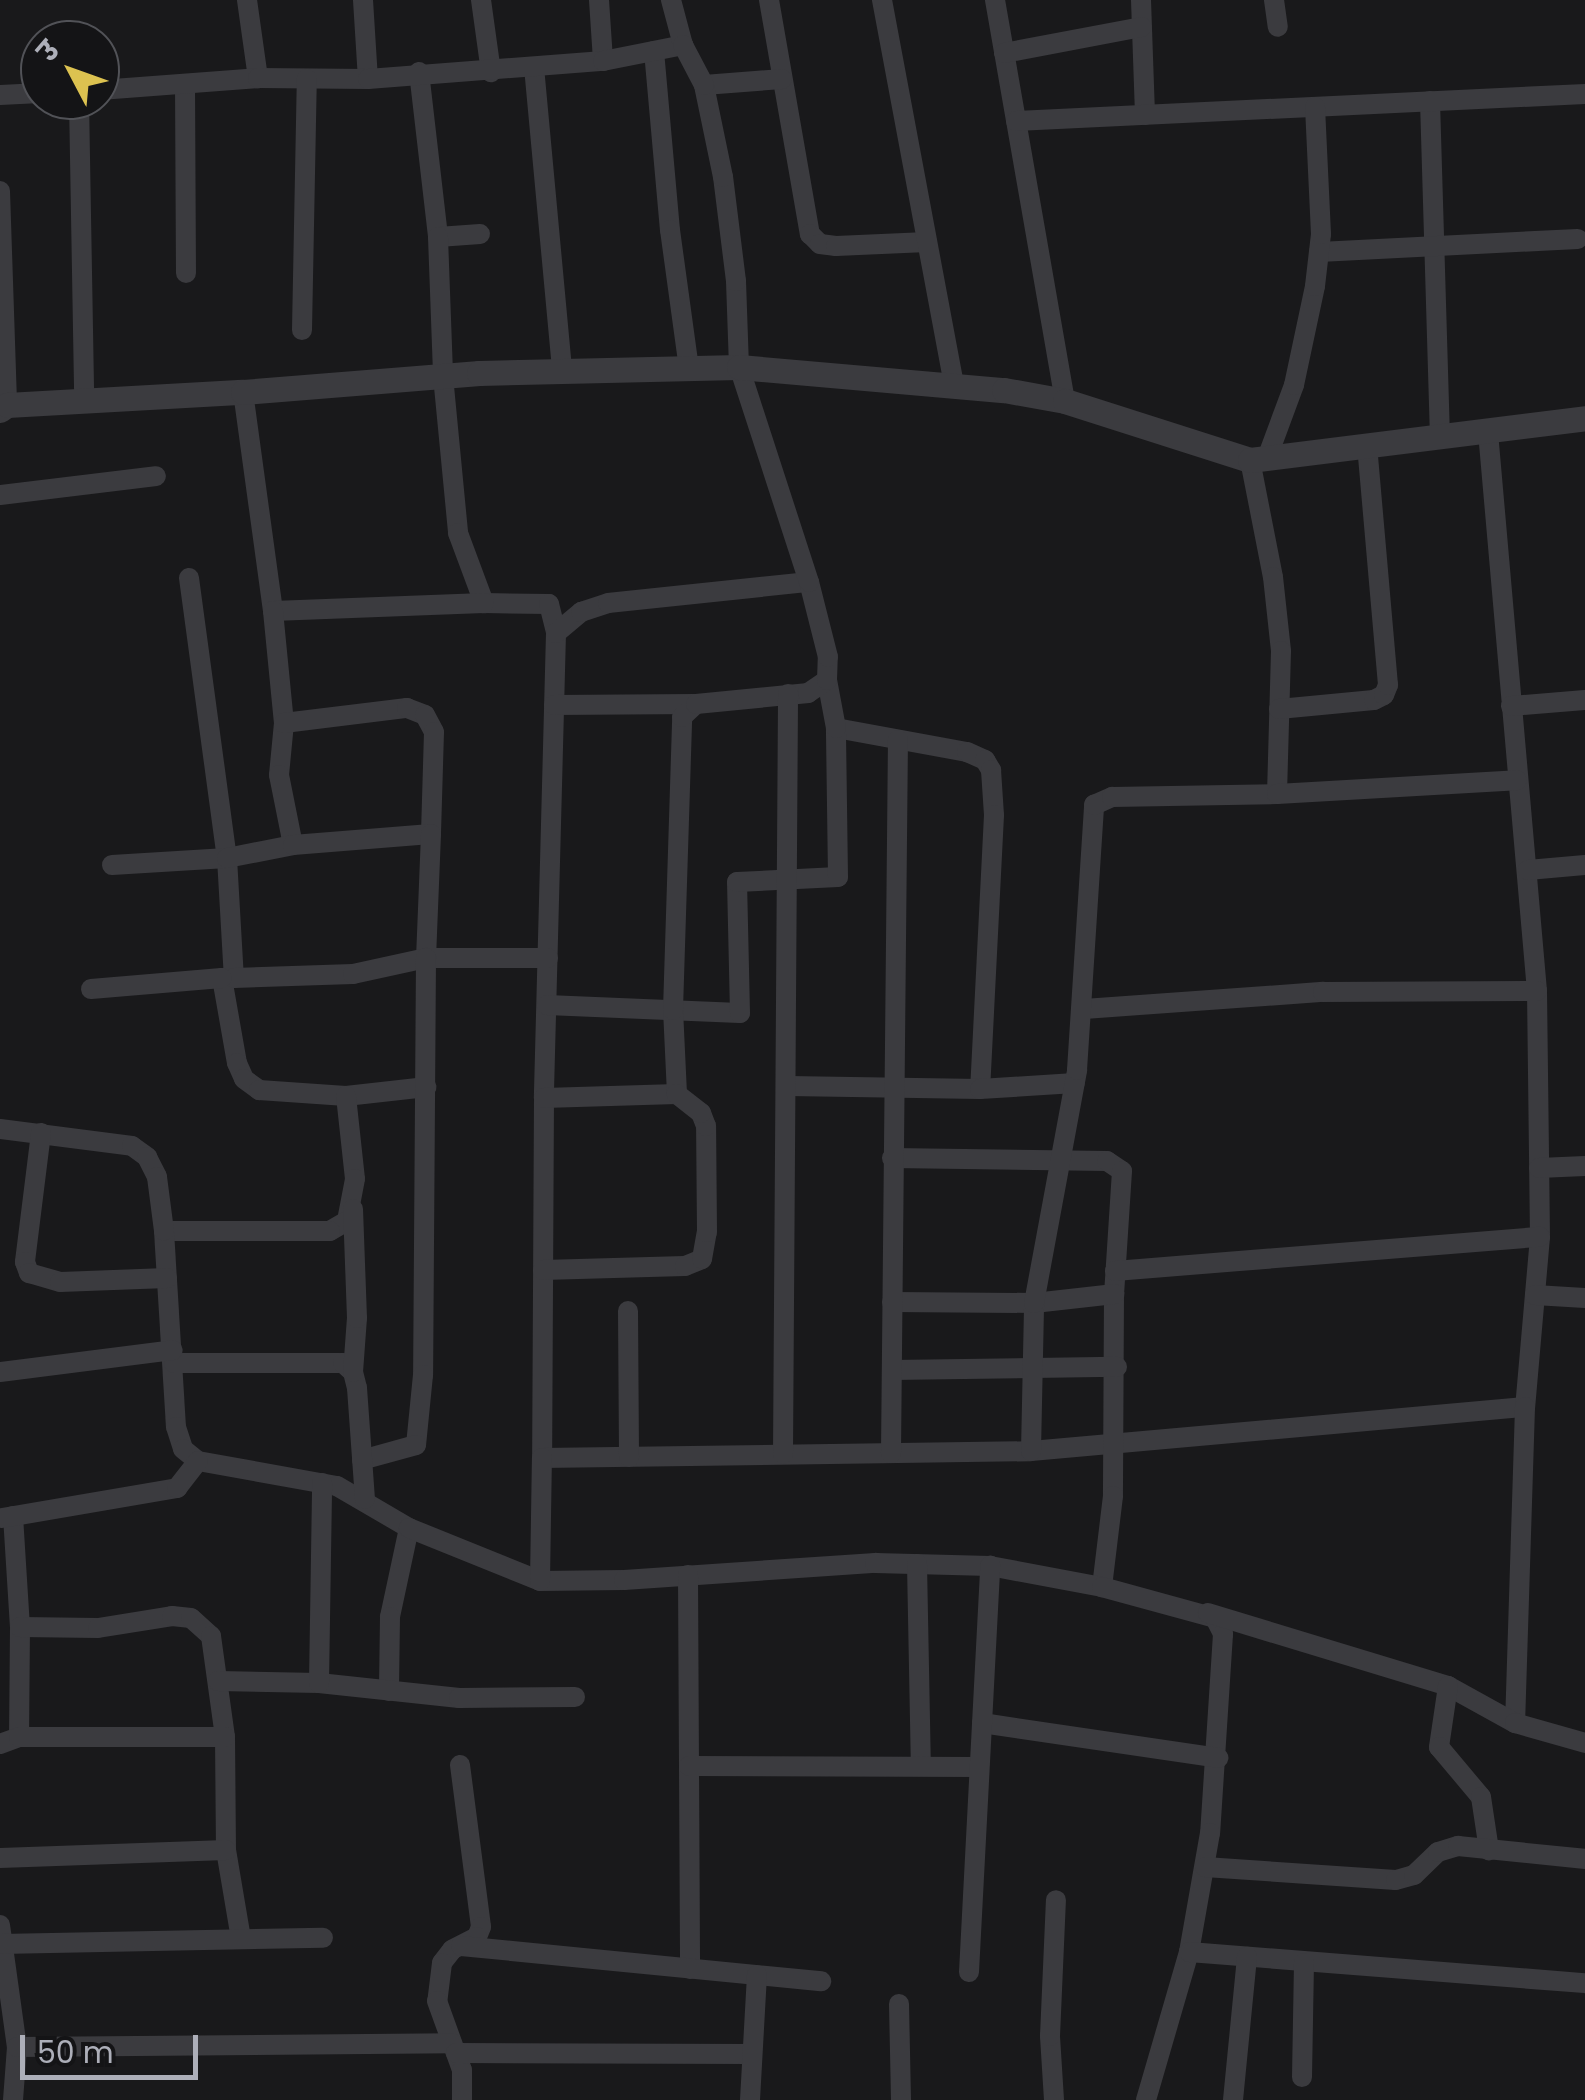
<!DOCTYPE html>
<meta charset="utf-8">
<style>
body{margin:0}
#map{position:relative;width:1585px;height:2100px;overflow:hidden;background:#19191b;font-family:Poppins,"Noto Sans Devanagari",sans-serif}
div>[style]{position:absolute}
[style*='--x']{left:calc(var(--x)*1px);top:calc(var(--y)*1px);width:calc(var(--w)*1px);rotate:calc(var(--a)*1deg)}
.minor>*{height:20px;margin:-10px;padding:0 10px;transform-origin:10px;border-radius:10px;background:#3b3b3f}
.tertiary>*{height:25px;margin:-12.5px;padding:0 12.5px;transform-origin:12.5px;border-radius:12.5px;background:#3b3b3f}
span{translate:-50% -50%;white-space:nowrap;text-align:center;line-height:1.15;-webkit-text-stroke:10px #141416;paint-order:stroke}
.north{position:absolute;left:20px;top:20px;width:100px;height:100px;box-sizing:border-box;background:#141416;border:2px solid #515257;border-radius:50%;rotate:311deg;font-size:28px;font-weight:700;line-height:40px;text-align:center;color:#adafb9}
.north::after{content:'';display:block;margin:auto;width:35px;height:45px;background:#dcc250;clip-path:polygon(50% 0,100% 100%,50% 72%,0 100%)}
.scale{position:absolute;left:20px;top:2035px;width:178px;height:45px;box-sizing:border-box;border:5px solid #adafb9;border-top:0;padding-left:12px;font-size:30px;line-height:35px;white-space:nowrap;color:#adafb9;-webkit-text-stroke:8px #141416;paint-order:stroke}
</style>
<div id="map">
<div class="minor">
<i style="--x:247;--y:0;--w:79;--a:82"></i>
<i style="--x:363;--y:0;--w:79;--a:86.4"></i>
<i style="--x:481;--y:0;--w:73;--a:82.1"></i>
<i style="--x:599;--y:0;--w:61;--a:86.2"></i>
<i style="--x:769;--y:0;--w:238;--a:80.1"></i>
<i style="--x:810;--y:234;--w:14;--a:45"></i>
<i style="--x:820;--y:244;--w:16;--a:7"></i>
<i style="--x:836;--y:246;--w:91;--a:-2.5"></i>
<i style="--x:882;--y:0;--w:391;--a:79.4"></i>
<i style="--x:995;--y:0;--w:407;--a:80.1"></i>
<i style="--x:1141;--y:0;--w:115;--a:88"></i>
<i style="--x:1274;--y:0;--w:27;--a:82"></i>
<i style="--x:654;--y:51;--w:180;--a:84.9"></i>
<i style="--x:670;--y:230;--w:139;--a:82.2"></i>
<i style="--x:1004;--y:53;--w:140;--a:-10.7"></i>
<i style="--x:534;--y:67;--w:304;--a:84.7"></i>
<i style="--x:419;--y:72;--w:166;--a:83.4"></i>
<i style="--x:185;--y:85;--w:188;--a:89.7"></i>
<i style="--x:704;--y:85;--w:78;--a:-4.4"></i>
<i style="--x:100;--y:90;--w:158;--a:-4.3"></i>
<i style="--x:258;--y:78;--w:110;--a:0.5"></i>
<i style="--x:368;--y:79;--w:236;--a:-4.4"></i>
<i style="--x:603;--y:61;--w:82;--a:-11.3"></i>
<i style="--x:683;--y:45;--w:47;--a:-104.9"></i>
<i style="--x:0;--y:95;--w:40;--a:-2.9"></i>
<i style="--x:79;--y:100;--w:300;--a:89"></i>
<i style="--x:1430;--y:101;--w:336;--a:88.3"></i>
<i style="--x:1016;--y:121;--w:570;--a:-2.72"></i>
<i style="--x:0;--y:191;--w:214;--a:88.1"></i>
<i style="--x:480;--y:234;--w:42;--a:175.9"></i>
<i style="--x:438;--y:237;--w:139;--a:87.9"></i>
<i style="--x:443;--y:376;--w:158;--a:84.5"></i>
<i style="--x:458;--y:533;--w:75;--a:69.6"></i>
<i style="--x:484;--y:603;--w:65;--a:0.9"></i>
<i style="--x:549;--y:604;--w:30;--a:76"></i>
<i style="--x:556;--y:633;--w:465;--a:91.5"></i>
<i style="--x:544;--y:1098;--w:360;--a:90.3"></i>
<i style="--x:542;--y:1458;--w:489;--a:-0.8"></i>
<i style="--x:1031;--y:1451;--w:496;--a:-5.1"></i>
<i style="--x:1319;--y:252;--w:259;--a:-2.9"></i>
<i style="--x:302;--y:330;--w:251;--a:-88.9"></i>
<i style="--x:243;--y:392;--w:221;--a:82.2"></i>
<i style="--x:273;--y:611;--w:211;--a:-2.2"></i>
<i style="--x:1488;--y:432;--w:561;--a:84.99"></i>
<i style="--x:1537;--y:991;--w:246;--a:89.3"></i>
<i style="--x:1540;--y:1237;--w:171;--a:95"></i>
<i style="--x:1525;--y:1407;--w:316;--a:91.8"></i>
<i style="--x:1267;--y:458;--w:78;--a:-69.7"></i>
<i style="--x:1294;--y:385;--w:101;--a:-78"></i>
<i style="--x:1315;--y:286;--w:52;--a:-83.4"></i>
<i style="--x:1321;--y:234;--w:127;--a:-92.7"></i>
<i style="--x:1250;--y:460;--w:119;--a:78.9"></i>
<i style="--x:1273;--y:577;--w:74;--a:83.8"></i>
<i style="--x:1281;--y:651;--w:143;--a:91.6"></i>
<i style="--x:0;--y:495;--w:157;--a:-6.9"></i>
<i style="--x:189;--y:578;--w:283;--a:82.3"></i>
<i style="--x:227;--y:858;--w:120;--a:86.7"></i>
<i style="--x:234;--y:978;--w:12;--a:180"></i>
<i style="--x:222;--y:978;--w:86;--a:80"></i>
<i style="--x:237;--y:1063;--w:17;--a:66"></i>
<i style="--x:244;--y:1079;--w:19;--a:36"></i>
<i style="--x:259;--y:1090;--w:87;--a:3.9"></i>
<i style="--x:346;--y:1096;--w:81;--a:-6.4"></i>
<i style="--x:273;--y:611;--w:113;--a:84.4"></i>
<i style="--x:284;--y:723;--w:52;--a:95.5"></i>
<i style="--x:279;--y:775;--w:71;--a:78.7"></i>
<i style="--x:556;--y:633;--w:33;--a:-40"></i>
<i style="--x:581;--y:612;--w:28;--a:-18"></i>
<i style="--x:608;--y:603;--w:202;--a:-6"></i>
<i style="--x:554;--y:705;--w:142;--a:-0.4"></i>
<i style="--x:1511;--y:706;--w:74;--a:-4.6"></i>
<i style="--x:1279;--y:709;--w:95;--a:-5.4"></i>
<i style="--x:1374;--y:700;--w:11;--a:-27"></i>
<i style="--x:1384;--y:695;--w:11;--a:-68"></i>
<i style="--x:1388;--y:685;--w:240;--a:-95"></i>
<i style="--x:284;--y:723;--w:124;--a:-7"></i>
<i style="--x:407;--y:708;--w:19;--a:21"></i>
<i style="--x:425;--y:715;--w:19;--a:62"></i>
<i style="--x:434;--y:732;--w:102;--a:91.7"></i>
<i style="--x:836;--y:728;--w:133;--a:10.4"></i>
<i style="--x:967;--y:752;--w:20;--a:24"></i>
<i style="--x:985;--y:760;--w:12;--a:59"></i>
<i style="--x:991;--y:770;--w:45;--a:86.2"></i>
<i style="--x:994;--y:815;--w:274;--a:92.9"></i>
<i style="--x:112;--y:865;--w:115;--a:-3.5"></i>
<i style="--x:227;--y:858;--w:67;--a:-11.1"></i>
<i style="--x:293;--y:845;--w:138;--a:-4.6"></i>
<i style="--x:431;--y:834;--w:124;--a:92.3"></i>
<i style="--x:426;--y:958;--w:122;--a:0"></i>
<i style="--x:1528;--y:870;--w:57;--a:-5"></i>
<i style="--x:234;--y:978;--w:119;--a:-1.9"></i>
<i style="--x:353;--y:974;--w:75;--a:-12.4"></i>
<i style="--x:426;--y:958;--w:417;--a:90.4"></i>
<i style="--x:423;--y:1375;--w:70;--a:95.7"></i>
<i style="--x:416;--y:1445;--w:56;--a:164.5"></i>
<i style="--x:91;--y:989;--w:131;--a:-4.8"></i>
<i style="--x:547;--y:1005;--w:193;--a:2.4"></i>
<i style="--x:740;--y:1013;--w:131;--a:-91.3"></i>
<i style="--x:737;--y:882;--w:101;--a:-2.8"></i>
<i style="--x:838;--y:877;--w:149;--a:-90.8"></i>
<i style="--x:836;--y:728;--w:49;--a:-100.6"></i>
<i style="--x:1084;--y:1009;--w:240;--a:-4.1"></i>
<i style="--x:1323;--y:992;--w:214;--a:-0.3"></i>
<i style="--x:788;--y:1086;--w:192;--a:0.9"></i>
<i style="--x:980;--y:1089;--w:95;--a:-3.6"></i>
<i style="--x:346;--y:1096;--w:83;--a:83.8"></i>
<i style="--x:355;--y:1179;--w:43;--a:100.8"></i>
<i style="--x:347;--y:1221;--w:20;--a:150"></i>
<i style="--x:330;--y:1231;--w:166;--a:180"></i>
<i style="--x:164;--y:1231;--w:196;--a:86.5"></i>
<i style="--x:176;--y:1427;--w:23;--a:72"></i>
<i style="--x:183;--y:1449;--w:19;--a:39"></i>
<i style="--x:198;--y:1461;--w:141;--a:10.2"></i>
<i style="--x:337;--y:1486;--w:83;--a:30.3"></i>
<i style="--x:409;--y:1528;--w:91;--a:102.1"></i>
<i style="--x:390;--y:1617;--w:74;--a:90.8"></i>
<i style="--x:544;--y:1098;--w:133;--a:-1.7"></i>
<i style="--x:677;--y:1094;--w:84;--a:-92.7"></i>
<i style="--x:673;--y:1010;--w:293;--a:-88.2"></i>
<i style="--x:682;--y:717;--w:19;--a:-43"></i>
<i style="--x:696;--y:704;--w:113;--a:-5.6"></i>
<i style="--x:808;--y:693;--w:23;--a:-34"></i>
<i style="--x:827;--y:680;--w:23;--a:-88"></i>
<i style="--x:828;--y:657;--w:77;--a:-104.2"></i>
<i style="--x:809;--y:582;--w:226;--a:-108"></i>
<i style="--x:739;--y:367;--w:86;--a:-92"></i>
<i style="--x:736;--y:281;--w:105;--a:-97.1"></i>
<i style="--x:723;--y:177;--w:94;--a:-101.7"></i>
<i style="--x:704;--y:85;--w:45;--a:-117.7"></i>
<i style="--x:0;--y:1129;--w:133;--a:7.3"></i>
<i style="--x:132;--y:1146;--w:19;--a:36"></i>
<i style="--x:147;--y:1157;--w:22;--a:63"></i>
<i style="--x:157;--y:1177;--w:54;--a:82.6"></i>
<i style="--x:41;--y:1133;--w:130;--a:97.1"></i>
<i style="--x:25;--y:1262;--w:12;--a:70"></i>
<i style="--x:29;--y:1273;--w:32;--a:16"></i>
<i style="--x:60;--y:1282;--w:107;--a:-2.1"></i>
<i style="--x:892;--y:1158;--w:215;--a:0.8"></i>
<i style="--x:1107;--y:1161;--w:18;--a:34"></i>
<i style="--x:1122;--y:1171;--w:123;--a:93.7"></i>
<i style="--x:1114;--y:1294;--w:202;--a:90.3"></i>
<i style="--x:1113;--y:1496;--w:92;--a:96.9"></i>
<i style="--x:1539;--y:1168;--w:46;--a:-2.5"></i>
<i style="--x:543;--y:1270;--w:142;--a:-1.6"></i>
<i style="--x:685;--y:1266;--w:18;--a:-22"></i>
<i style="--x:702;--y:1259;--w:27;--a:-80"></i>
<i style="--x:707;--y:1232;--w:106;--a:-90.5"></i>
<i style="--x:706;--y:1126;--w:14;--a:-111"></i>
<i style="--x:701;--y:1113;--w:31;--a:-142"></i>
<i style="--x:1115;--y:1271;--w:426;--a:-4.6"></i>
<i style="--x:1535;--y:1295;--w:50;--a:3.4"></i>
<i style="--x:892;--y:1302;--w:142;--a:0.4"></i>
<i style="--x:1034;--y:1303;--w:81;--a:-6.4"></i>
<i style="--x:628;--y:1311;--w:146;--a:89.6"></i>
<i style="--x:174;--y:1363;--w:169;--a:0"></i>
<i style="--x:343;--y:1363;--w:13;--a:42"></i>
<i style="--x:353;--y:1372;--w:16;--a:76"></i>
<i style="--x:357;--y:1388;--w:111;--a:85.9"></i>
<i style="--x:892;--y:1370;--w:225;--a:-0.8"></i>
<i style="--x:0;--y:1372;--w:174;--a:-7.2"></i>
<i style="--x:353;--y:1372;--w:54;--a:-85.8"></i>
<i style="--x:357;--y:1318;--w:109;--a:-92.1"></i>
<i style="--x:1031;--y:1451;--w:148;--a:-88.8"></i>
<i style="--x:1034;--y:1303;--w:237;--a:-79.5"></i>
<i style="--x:1077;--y:1070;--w:266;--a:-86.3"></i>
<i style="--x:1094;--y:805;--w:20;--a:-24"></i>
<i style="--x:1112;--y:797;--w:165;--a:-1"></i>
<i style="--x:1277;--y:794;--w:240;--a:-3.3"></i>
<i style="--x:891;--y:1453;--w:713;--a:-89.44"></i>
<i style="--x:783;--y:1454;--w:760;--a:-89.62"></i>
<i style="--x:13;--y:1516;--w:111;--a:86.4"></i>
<i style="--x:20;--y:1627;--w:110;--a:90.5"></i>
<i style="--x:2;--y:1518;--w:178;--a:-9.7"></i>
<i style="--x:177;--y:1488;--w:34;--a:-52"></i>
<i style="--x:409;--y:1528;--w:141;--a:22"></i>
<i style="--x:540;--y:1581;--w:84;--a:-0.7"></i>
<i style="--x:624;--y:1580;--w:252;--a:-3.9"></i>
<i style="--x:875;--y:1563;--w:115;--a:1.5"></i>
<i style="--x:990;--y:1566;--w:114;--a:10.6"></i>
<i style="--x:1102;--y:1587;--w:117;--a:15.3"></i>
<i style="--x:1215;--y:1618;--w:18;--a:63"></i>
<i style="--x:1223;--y:1634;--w:199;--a:93.7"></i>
<i style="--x:1210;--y:1833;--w:121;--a:100"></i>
<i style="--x:1189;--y:1952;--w:154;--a:106.2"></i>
<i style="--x:917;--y:1564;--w:202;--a:88.9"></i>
<i style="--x:688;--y:1575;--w:394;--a:89.7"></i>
<i style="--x:540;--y:1581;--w:123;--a:-89.1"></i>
<i style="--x:1208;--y:1613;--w:251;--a:16.9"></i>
<i style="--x:1448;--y:1686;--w:77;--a:28.9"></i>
<i style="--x:1515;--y:1723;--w:73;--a:15.9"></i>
<i style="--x:20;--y:1627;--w:78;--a:0.7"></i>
<i style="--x:98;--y:1628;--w:75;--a:-9.2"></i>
<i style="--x:172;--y:1616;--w:19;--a:6"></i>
<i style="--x:191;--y:1618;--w:27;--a:42"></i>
<i style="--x:211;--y:1636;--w:102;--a:82.1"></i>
<i style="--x:225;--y:1737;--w:113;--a:89.5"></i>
<i style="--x:226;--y:1850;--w:90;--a:80.4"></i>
<i style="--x:218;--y:1681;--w:101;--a:1.1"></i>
<i style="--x:319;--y:1683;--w:141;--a:6.1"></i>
<i style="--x:459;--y:1698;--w:116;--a:-0.5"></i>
<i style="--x:319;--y:1683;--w:200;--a:-89.1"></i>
<i style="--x:1448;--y:1686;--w:62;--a:98.4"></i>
<i style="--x:1439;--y:1747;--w:65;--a:50"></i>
<i style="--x:1481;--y:1797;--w:54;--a:81.4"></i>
<i style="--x:982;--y:1723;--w:239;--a:8.4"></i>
<i style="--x:0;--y:1744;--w:20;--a:-20"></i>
<i style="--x:19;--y:1737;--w:206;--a:0"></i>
<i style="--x:460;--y:1765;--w:163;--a:82.6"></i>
<i style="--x:481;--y:1927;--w:11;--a:112"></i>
<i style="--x:477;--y:1937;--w:28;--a:153"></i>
<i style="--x:452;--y:1950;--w:16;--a:128"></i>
<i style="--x:442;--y:1963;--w:38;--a:97"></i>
<i style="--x:437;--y:2001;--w:73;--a:70.1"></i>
<i style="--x:462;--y:2070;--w:30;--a:90"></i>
<i style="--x:689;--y:1766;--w:290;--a:0.2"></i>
<i style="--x:0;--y:1858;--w:226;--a:-2"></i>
<i style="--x:1205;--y:1867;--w:191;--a:3.9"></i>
<i style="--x:1396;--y:1880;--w:19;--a:-16"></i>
<i style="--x:1414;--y:1875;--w:33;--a:-44"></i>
<i style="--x:1438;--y:1852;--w:21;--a:-17"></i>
<i style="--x:1458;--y:1846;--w:128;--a:5.8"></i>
<i style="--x:0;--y:1925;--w:123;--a:82.1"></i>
<i style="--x:17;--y:2047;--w:53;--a:94.3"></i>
<i style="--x:0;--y:1944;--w:323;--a:-1.1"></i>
<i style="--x:461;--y:1946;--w:362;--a:5.6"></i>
<i style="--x:1189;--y:1952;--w:397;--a:4.5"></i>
<i style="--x:969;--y:1972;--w:407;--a:-87"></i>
<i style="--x:899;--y:2004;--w:96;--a:88.8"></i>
<i style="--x:17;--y:2047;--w:435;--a:-0.5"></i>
<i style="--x:456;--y:2053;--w:296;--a:0.2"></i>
<i style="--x:1302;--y:2077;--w:114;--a:-89"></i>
<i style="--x:750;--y:2100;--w:125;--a:-86.8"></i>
<i style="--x:1054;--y:2100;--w:64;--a:-93.6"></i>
<i style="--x:1050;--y:2036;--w:136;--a:-87.5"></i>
<i style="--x:1233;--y:2100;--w:144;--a:-84.4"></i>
</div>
<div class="tertiary">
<i style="--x:0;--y:410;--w:9;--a:-36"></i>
<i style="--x:7;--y:405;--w:236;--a:-3.2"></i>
<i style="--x:243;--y:392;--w:237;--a:-4.6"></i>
<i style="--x:479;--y:373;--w:260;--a:-1.3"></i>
<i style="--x:739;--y:367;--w:266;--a:5"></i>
<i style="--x:1004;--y:390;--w:62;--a:10.2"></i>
<i style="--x:1065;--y:401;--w:194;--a:17.7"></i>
<i style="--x:1250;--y:460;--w:338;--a:-7.1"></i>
</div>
<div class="north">उ</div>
<div class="scale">50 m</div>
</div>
